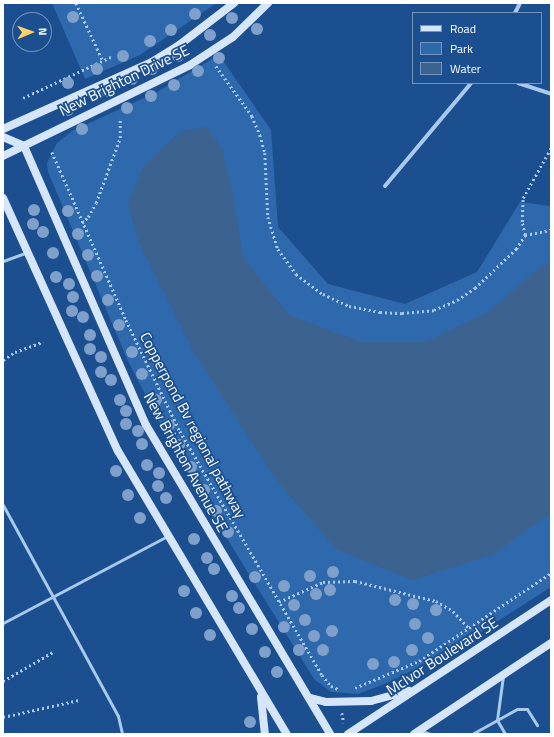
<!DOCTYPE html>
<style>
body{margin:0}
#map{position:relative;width:554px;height:737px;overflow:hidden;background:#1b4f8f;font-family:"Titillium Web",sans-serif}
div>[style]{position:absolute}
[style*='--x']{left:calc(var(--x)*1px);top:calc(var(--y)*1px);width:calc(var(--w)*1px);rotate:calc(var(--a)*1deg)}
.green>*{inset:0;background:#2e69ad}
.water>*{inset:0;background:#3c6290}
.path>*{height:2.5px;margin-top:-1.25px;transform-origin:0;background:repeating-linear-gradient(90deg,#a9c9ee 0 2px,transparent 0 5px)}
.lane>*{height:3px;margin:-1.5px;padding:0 1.5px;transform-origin:1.5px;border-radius:1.5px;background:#a9c9ee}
.street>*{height:4px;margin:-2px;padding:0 2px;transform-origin:2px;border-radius:2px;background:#a9c9ee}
.secondary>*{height:8px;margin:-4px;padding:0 4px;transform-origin:4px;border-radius:4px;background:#d6e6fa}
.trees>*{width:12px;height:12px;margin:-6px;border-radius:50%;background:#7ea0ca}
span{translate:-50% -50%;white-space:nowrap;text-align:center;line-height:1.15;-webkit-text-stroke:3.5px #1b4f8f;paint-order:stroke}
.street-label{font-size:15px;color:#fff}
.frame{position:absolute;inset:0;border:4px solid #fff;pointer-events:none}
.legend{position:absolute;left:412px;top:12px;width:130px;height:72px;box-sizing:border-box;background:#1b4f8f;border:1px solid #7695bc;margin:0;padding:5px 7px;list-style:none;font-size:12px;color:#fff}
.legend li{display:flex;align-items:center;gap:8px;height:20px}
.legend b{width:20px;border:1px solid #7695bc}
.north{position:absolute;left:12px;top:12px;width:40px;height:40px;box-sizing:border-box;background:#1b4f8f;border:1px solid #7695bc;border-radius:50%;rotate:88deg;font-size:11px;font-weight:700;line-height:16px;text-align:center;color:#fff}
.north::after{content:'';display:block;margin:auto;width:14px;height:18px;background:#ffd166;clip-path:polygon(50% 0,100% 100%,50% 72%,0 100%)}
</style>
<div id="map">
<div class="green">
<i style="clip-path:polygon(52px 3px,217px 3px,140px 55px,85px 79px)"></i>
<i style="clip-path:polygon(219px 55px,271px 130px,278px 227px,328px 284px,405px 304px,477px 272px,520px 202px,551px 206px,551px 587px,451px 651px,387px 683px,358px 694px,331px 692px,314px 679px,213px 516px,167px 437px,128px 361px,48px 172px,47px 163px,57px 143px,72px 131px,157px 92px)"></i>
</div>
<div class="water">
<i style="clip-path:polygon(207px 127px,222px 149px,233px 194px,243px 257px,289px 315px,361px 342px,425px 342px,490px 311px,529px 276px,551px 261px,551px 513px,492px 555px,412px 580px,336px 549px,277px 481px,195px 354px,138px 241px,128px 204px,143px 167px,181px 131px)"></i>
</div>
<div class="path">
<i style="--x:76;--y:3;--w:64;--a:65"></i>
<i style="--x:216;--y:66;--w:62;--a:54.2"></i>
<i style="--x:252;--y:116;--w:21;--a:67"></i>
<i style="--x:260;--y:135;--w:19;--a:74"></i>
<i style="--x:265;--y:153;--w:64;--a:87.3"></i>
<i style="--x:268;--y:217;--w:34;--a:73"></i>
<i style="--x:278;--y:249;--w:31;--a:54"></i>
<i style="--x:296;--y:274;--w:34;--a:37"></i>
<i style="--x:323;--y:294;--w:29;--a:25"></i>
<i style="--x:349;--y:306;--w:32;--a:11"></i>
<i style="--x:380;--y:312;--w:22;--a:3"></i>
<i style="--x:402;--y:313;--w:32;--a:-5"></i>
<i style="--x:434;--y:310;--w:25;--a:-23"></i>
<i style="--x:457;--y:300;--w:22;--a:-34"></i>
<i style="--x:475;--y:288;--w:57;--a:-43.6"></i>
<i style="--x:516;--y:249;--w:17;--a:-57"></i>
<i style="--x:525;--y:235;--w:26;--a:-11"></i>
<i style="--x:23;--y:98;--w:97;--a:-25"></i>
<i style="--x:52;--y:152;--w:184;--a:66.2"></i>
<i style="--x:126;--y:320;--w:123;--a:64.1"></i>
<i style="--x:180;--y:431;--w:282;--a:59.8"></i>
<i style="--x:322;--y:675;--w:14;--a:51"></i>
<i style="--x:331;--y:686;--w:8;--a:23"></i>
<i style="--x:82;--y:223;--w:8;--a:-45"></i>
<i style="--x:88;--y:217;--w:16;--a:-60"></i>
<i style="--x:96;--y:203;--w:69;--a:-69.7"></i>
<i style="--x:120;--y:138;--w:19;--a:-90"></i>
<i style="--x:525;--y:235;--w:13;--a:-103"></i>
<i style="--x:522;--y:222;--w:24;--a:-88"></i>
<i style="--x:523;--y:198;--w:57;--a:-60.8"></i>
<i style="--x:3;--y:360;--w:14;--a:-34"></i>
<i style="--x:15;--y:352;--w:30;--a:-20"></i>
<i style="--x:279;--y:602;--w:48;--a:-24.4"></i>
<i style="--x:323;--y:582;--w:32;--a:-2"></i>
<i style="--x:355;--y:581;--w:83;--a:13.9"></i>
<i style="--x:436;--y:601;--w:20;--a:30"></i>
<i style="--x:453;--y:611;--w:23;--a:47"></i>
<i style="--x:3;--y:681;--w:58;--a:-30.1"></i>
<i style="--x:355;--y:688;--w:69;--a:-22.9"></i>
<i style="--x:419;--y:661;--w:159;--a:-33.7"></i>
<i style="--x:342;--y:713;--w:10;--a:79"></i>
<i style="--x:3;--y:717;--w:78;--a:-12.6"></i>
</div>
<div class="lane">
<i style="--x:3;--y:261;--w:27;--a:-20"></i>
<i style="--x:3;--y:505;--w:240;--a:61.4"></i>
<i style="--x:118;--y:716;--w:18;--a:77"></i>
<i style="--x:3;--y:623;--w:186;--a:-27.9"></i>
<i style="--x:503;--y:676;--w:44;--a:97.8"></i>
<i style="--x:497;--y:720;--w:16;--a:60"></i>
<i style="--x:421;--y:731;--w:9;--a:18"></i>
<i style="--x:472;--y:734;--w:51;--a:-29.1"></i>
<i style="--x:517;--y:709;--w:10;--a:0"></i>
<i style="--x:527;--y:709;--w:19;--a:58"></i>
</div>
<div class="street">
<i style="--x:515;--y:13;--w:11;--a:-63"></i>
<i style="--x:518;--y:83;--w:35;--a:18"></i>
<i style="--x:385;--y:186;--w:134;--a:-50.1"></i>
</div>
<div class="secondary">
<i style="--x:3;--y:129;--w:163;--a:-24.2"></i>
<i style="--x:152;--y:62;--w:31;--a:-32"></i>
<i style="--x:178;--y:46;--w:71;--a:-37.5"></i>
<i style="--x:3;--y:137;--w:23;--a:23"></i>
<i style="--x:24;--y:146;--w:305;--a:66.4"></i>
<i style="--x:146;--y:425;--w:360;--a:59.2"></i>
<i style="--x:3;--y:156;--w:208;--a:-25.9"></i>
<i style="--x:190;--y:65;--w:51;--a:-33.1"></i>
<i style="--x:233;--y:37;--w:49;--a:-44.2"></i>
<i style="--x:3;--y:198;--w:278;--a:65.6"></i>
<i style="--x:118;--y:451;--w:330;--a:59.2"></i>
<i style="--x:261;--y:697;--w:37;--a:84"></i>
<i style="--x:310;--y:698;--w:16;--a:14"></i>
<i style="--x:326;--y:702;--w:45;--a:-1.3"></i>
<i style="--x:371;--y:701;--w:39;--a:-15"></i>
<i style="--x:348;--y:734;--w:243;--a:-33.4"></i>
<i style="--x:414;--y:734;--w:164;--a:-33.6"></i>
</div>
<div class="trees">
<i style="left:195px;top:14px"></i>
<i style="left:73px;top:17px"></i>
<i style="left:232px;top:18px"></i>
<i style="left:257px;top:29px"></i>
<i style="left:171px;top:30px"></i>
<i style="left:210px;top:35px"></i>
<i style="left:150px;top:41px"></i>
<i style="left:123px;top:56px"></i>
<i style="left:178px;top:56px"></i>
<i style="left:219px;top:58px"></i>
<i style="left:97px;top:69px"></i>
<i style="left:152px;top:69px"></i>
<i style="left:198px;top:71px"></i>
<i style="left:132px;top:79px"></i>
<i style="left:68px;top:83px"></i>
<i style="left:174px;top:85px"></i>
<i style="left:107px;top:91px"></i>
<i style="left:151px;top:96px"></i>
<i style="left:127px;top:108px"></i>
<i style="left:68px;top:110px"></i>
<i style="left:82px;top:129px"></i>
<i style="left:34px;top:210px"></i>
<i style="left:68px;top:211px"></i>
<i style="left:33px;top:224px"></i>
<i style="left:43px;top:232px"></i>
<i style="left:78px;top:234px"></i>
<i style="left:53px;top:253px"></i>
<i style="left:88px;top:255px"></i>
<i style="left:97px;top:276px"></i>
<i style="left:56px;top:277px"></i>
<i style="left:69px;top:284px"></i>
<i style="left:73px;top:297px"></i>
<i style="left:108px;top:300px"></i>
<i style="left:72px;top:311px"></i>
<i style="left:83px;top:317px"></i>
<i style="left:119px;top:325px"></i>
<i style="left:90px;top:335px"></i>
<i style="left:90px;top:349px"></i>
<i style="left:132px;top:352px"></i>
<i style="left:101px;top:357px"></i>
<i style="left:101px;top:372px"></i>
<i style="left:142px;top:374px"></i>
<i style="left:111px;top:380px"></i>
<i style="left:120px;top:400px"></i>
<i style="left:156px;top:400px"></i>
<i style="left:126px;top:411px"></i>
<i style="left:126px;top:424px"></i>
<i style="left:169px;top:425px"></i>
<i style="left:138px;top:431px"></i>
<i style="left:142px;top:444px"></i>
<i style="left:179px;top:445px"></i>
<i style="left:147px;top:465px"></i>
<i style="left:191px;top:467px"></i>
<i style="left:116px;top:471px"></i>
<i style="left:159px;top:473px"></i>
<i style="left:158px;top:486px"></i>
<i style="left:204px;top:490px"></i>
<i style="left:128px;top:495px"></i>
<i style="left:166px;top:498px"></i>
<i style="left:216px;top:511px"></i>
<i style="left:140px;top:518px"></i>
<i style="left:228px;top:532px"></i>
<i style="left:194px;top:539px"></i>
<i style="left:207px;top:558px"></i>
<i style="left:214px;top:569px"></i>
<i style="left:333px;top:572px"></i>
<i style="left:310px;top:576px"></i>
<i style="left:255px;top:577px"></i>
<i style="left:284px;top:586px"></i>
<i style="left:330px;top:590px"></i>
<i style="left:184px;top:591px"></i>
<i style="left:316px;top:594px"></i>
<i style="left:232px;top:596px"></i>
<i style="left:395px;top:600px"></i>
<i style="left:413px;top:604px"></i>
<i style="left:294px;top:605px"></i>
<i style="left:239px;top:608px"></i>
<i style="left:436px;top:610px"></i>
<i style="left:196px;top:613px"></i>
<i style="left:305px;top:620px"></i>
<i style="left:415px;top:624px"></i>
<i style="left:284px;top:627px"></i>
<i style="left:252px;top:629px"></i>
<i style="left:332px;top:631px"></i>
<i style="left:210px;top:635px"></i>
<i style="left:314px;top:636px"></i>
<i style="left:428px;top:638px"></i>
<i style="left:299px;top:650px"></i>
<i style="left:323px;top:650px"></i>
<i style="left:412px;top:650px"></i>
<i style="left:265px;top:652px"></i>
<i style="left:394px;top:662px"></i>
<i style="left:373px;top:664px"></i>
<i style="left:277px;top:672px"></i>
<i style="left:250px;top:722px"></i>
</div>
<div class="street-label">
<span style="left:124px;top:80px;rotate:-26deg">New Brighton Drive SE</span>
<span style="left:193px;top:425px;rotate:62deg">Copperpond Bv regional pathway</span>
<span style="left:186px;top:462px;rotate:61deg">New Brighton Avenue SE</span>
<span style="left:442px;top:656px;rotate:-33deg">McIvor Boulevard SE</span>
</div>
<div class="frame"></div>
<ul class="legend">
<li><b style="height:5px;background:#d6e6fa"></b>Road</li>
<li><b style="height:11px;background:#2e69ad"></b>Park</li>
<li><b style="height:11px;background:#3c6290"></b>Water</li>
</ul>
<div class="north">N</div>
</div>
